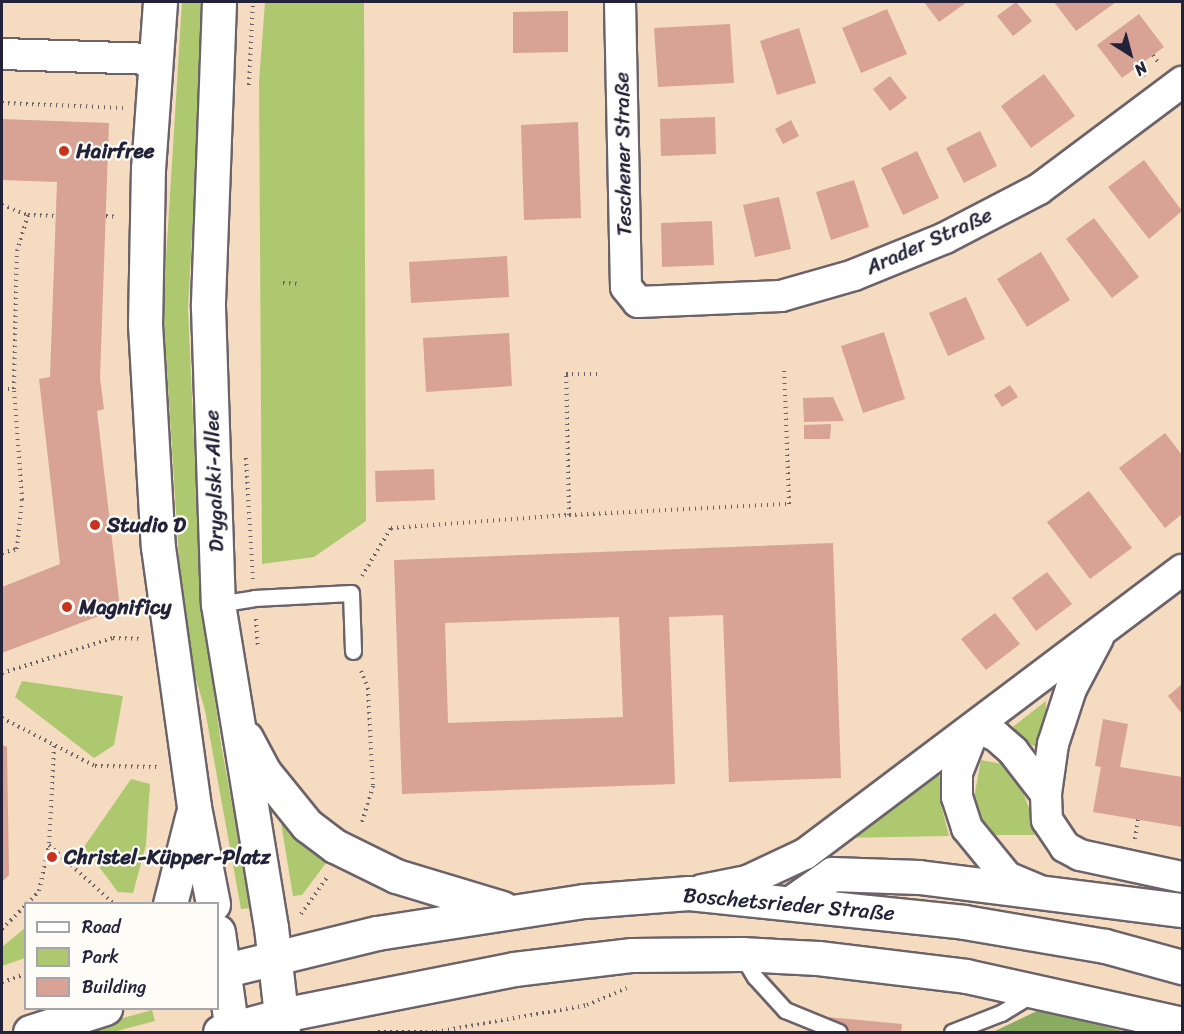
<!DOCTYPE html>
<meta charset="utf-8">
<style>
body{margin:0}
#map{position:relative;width:1184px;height:1034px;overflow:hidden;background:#f5dcc0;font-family:Sriracha,sans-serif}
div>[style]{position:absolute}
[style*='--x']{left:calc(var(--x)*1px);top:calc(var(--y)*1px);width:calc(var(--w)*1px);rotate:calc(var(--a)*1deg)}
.green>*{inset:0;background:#adc86e}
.forest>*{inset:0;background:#8aac61}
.building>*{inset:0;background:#d8a294}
.path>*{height:4px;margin-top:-2px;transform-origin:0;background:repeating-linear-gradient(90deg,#6c636a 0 1.5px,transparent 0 6px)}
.roads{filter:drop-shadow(2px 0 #6c636a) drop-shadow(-2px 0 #6c636a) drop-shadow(0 2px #6c636a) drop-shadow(0 -2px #6c636a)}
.lane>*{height:15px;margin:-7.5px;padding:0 7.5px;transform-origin:7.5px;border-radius:7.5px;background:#fff}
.street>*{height:30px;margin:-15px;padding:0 15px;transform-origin:15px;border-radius:15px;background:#fff}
.secondary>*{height:33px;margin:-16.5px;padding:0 16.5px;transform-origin:16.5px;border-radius:16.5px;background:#fff}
.highway>*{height:33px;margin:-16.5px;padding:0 16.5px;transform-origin:16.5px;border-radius:16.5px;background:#fff}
.dots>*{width:16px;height:16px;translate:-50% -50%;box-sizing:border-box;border:3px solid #fdfcf7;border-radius:50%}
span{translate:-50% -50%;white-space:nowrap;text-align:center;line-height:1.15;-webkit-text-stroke:4.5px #fdfcf7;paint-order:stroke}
.poi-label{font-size:21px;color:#22223b;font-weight:700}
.left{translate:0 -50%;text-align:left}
.street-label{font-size:21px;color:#22223b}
.frame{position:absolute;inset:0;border:3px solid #22223b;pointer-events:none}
.legend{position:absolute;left:24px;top:902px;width:195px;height:108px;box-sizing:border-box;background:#fdfcf7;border:2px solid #a5a5ac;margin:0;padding:8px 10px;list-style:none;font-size:18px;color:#22223b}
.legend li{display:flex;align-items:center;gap:12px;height:30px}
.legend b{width:30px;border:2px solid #a5a5ac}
.north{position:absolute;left:1100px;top:24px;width:60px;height:60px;-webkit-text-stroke:4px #fdfcf7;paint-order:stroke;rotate:144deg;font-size:16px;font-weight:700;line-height:24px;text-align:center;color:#22223b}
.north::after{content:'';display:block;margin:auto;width:21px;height:27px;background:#22223b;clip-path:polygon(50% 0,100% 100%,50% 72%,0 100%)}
</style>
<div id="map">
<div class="green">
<i style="clip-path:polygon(182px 2px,205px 2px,188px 308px,201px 596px,221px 744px,251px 908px,241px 909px,205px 710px,184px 638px,163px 307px)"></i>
<i style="clip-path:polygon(265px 2px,364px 2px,366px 521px,314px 557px,262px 564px,259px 82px)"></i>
<i style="clip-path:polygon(22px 681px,123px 696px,114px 745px,94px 758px,15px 697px)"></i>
<i style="clip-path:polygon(1046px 701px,1044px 751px,1006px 732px)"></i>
<i style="clip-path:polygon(981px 760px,1002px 764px,1020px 785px,1040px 835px,987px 835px,974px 798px)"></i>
<i style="clip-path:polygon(928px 770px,941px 777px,940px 801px,949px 836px,838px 838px)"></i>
<i style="clip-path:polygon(131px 779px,150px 784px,146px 845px,133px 893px,118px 892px,84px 847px)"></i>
<i style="clip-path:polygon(279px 811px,329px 859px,302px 895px,293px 896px)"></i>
<i style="clip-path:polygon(25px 928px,25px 958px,2px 966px,2px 947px)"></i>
<i style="clip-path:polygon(152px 1010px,155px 1021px,113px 1032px,72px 1032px)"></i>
</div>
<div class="forest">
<i style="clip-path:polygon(1039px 1010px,1126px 1032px,993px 1032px)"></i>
</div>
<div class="building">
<i style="clip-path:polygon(924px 2px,967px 2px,939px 22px)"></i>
<i style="clip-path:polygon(1016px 2px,1032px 21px,1013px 36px,997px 16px)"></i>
<i style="clip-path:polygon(1054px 2px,1116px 2px,1076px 31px)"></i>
<i style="clip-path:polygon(887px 9px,907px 54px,861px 73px,842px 28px)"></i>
<i style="clip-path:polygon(568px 11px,568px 52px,513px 53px,513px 12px)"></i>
<i style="clip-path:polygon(1139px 14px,1164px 47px,1122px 78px,1097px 45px)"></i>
<i style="clip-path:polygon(730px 24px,734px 83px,658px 87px,654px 28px)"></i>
<i style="clip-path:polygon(799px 28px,816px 83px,777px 95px,760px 41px)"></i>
<i style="clip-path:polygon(1044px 74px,1075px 116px,1031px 148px,1001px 106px)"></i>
<i style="clip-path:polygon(890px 76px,907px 98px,890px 111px,873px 89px)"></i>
<i style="clip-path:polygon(715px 117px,716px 154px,661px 156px,660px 119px)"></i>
<i style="clip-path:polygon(2px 119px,109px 123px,100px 378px,104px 409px,97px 411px,120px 608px,2px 653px,2px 587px,60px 564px,39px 379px,50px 377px,57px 182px,2px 180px)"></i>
<i style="clip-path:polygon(791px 120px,799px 136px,783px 144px,775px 129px)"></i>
<i style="clip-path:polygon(578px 122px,581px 218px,524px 220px,521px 125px)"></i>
<i style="clip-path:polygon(980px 131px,997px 166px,964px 183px,946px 148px)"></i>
<i style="clip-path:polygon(917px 151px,939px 198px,903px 215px,881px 168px)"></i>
<i style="clip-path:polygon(1144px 160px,1182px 211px,1149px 239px,1108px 187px)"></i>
<i style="clip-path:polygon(854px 180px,869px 227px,831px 240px,816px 192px)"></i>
<i style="clip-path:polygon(779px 197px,791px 249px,755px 257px,743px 205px)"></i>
<i style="clip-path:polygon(1094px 218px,1139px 277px,1112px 298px,1066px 239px)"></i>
<i style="clip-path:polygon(712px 221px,714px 265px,662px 267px,661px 223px)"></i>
<i style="clip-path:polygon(1041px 252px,1070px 300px,1027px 327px,997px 279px)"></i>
<i style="clip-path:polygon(507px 256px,509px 297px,411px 303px,409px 262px)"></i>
<i style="clip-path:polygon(966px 297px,985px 339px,948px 356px,929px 313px)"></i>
<i style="clip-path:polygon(884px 332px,905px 399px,863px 413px,841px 346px)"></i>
<i style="clip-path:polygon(509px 333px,512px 386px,426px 392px,423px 338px)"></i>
<i style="clip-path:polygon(1010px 385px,1018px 397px,1002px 407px,994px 395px)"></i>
<i style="clip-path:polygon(833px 397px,844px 421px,804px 422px,803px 398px)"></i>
<i style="clip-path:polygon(831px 424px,830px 439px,804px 439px,804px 425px)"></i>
<i style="clip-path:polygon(1165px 433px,1182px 455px,1182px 514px,1165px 528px,1119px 468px)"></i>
<i style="clip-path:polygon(434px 469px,435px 500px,376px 502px,375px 471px)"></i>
<i style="clip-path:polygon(1089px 491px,1132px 548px,1090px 579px,1047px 522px)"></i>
<i style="clip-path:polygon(evenodd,833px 543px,841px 778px,729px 782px,723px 615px,669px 617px,675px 784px,402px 794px,394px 560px,833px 543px,619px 617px,623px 717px,448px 723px,445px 623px,619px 617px)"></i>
<i style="clip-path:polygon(1047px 572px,1072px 604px,1036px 631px,1012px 598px)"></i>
<i style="clip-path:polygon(995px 613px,1020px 644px,986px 670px,961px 639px)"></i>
<i style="clip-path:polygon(1182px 684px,1182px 714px,1168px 696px)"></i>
<i style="clip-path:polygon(1103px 719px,1128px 724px,1120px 767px,1182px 777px,1182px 827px,1093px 812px,1101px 767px,1095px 766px)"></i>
<i style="clip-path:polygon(2px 745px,7px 747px,9px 875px,2px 882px)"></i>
<i style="clip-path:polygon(816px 1016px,902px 1024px,901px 1032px,815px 1032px)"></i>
</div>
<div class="path">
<i style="--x:1153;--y:55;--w:11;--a:56"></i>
<i style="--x:1137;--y:67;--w:12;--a:48"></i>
<i style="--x:249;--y:85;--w:83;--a:-87.2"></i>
<i style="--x:2;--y:103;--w:121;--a:2.4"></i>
<i style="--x:2;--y:205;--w:28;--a:21"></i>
<i style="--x:106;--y:216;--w:11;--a:5"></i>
<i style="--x:283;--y:283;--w:15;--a:4"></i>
<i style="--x:2;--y:389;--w:12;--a:0"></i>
<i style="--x:246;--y:458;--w:121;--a:86.7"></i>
<i style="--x:569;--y:515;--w:220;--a:-2.9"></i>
<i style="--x:789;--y:504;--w:136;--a:-92.1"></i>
<i style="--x:2;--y:553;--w:16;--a:-15"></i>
<i style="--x:17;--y:549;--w:49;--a:-84.2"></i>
<i style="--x:22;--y:500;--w:111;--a:-94.1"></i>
<i style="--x:14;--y:389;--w:138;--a:-88.8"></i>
<i style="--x:17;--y:251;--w:38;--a:-73"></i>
<i style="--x:28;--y:215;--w:28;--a:2"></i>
<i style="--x:362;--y:576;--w:56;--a:-58.9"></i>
<i style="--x:391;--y:528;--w:178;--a:-4.2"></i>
<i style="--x:569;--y:515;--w:141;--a:-91.2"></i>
<i style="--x:566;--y:374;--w:35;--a:0"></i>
<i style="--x:256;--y:619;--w:29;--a:86"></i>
<i style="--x:361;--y:671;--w:18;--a:68"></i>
<i style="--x:368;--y:688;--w:98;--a:87.1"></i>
<i style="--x:373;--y:786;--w:41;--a:107.1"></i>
<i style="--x:2;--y:673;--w:116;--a:-17.5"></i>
<i style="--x:113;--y:638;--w:29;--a:2"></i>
<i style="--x:2;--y:718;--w:105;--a:27.3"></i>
<i style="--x:95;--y:766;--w:63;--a:0.9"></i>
<i style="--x:54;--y:746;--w:99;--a:92.9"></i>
<i style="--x:49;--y:845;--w:88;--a:42.2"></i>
<i style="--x:1135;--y:839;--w:20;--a:-81"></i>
<i style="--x:27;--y:904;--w:18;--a:-47"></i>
<i style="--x:39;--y:891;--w:47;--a:-77.7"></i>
<i style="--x:301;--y:914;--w:47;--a:-54.6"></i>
<i style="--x:2;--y:929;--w:34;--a:-45"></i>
<i style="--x:2;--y:982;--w:25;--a:-18"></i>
<i style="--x:378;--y:1032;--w:58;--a:0"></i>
<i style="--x:436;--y:1032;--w:153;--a:-10.1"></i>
<i style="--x:587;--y:1005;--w:43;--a:-23"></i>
</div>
<div class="roads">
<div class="lane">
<i style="--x:218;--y:604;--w:36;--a:-9"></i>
<i style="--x:254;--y:598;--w:97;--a:-3"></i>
<i style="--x:351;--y:593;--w:58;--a:88"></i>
<i style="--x:741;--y:954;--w:27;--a:59"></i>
<i style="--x:755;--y:977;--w:45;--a:47.7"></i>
<i style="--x:785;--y:1010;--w:58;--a:22.2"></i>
<i style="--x:952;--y:1032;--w:53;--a:-21.2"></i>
<i style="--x:1001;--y:1013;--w:37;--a:-31"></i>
</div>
<div class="street">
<i style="--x:620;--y:2;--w:285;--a:88.8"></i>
<i style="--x:626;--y:287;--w:19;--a:51"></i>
<i style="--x:638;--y:302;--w:143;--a:-2.4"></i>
<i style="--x:781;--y:296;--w:76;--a:-16"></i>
<i style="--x:854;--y:275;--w:98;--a:-22.1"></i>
<i style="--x:945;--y:238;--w:106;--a:-27.5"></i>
<i style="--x:1039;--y:189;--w:179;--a:-36.8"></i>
<i style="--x:2;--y:54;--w:154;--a:1.9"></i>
<i style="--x:1098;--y:638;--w:58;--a:117.9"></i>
<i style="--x:1071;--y:689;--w:58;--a:108.1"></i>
<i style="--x:1053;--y:744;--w:50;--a:98"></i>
<i style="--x:1046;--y:794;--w:26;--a:88"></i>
<i style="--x:1047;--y:820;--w:32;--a:56"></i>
<i style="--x:1065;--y:847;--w:17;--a:28"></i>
<i style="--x:1080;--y:855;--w:104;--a:12.2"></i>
<i style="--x:975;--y:727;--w:49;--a:111.4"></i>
<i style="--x:957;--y:773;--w:24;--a:90"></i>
<i style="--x:957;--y:797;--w:33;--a:72"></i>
<i style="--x:967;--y:828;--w:63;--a:50.8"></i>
<i style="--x:1007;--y:877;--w:33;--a:23"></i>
<i style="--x:975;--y:727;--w:23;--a:23"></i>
<i style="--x:996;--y:736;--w:23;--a:41"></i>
<i style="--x:1013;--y:751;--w:54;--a:52.5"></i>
<i style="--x:702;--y:890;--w:46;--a:-11.3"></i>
<i style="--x:747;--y:881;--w:64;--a:-25"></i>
<i style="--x:805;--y:854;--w:472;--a:-37"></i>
</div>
<div class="secondary">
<i style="--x:160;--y:2;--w:166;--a:94.1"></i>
<i style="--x:148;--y:168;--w:156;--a:91.1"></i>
<i style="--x:145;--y:324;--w:223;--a:86.7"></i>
<i style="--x:158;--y:547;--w:262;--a:82.1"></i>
<i style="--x:194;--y:807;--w:99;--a:78.9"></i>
<i style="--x:219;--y:2;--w:305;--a:92.1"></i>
<i style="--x:208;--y:307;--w:297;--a:88.1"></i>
<i style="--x:218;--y:604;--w:327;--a:80.7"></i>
<i style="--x:271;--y:927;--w:106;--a:83.5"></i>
<i style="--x:246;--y:738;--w:40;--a:62"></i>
<i style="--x:265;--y:773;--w:67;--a:51.1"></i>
<i style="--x:307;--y:825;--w:35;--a:37"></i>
<i style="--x:335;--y:846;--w:68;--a:26.2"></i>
<i style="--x:396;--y:876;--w:111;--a:16.8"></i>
<i style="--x:170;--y:904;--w:90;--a:-75.8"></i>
<i style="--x:218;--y:932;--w:101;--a:82"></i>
<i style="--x:218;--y:972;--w:164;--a:-13.8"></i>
<i style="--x:377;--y:933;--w:209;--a:-8.8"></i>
<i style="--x:584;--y:901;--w:105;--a:-4.4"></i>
<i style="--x:689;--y:893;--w:277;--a:6"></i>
<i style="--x:964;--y:922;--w:143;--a:9.7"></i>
<i style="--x:1105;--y:946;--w:80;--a:15.3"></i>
<i style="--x:30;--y:1032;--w:79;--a:-17.7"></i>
<i style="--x:220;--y:1032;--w:64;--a:-15.3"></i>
<i style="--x:282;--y:1015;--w:237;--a:-11.2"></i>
<i style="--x:514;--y:969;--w:119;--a:-6.8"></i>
<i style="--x:632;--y:955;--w:109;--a:-0.5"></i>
<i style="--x:741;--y:954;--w:77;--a:3"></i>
<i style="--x:818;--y:958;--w:149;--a:6.9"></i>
<i style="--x:966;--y:976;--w:221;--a:12.5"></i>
</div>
<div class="highway">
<i style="--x:792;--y:902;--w:49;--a:-35"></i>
<i style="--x:832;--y:874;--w:87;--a:2"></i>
<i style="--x:919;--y:877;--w:265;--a:7.2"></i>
</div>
</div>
<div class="dots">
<i style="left:64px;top:151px;background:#c8321e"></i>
<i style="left:95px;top:525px;background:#c8321e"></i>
<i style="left:67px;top:607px;background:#c8321e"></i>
<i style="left:52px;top:857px;background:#c8321e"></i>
</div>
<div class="poi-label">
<span class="left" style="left:76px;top:151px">Hairfree</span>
<span class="left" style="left:107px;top:525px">Studio D</span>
<span class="left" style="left:79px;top:607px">Magnificy</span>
<span class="left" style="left:64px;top:857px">Christel-Küpper-Platz</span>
</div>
<div class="street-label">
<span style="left:623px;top:154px;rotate:-91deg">Teschener Straße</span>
<span style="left:929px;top:241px;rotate:-24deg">Arader Straße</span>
<span style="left:214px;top:481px;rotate:-92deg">Drygalski-Allee</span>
<span style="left:789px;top:904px;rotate:5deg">Boschetsrieder Straße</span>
</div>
<div class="frame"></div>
<ul class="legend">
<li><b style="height:8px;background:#fff"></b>Road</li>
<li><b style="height:16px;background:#adc86e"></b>Park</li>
<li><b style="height:16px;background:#d8a294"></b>Building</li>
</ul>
<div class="north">N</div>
</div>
